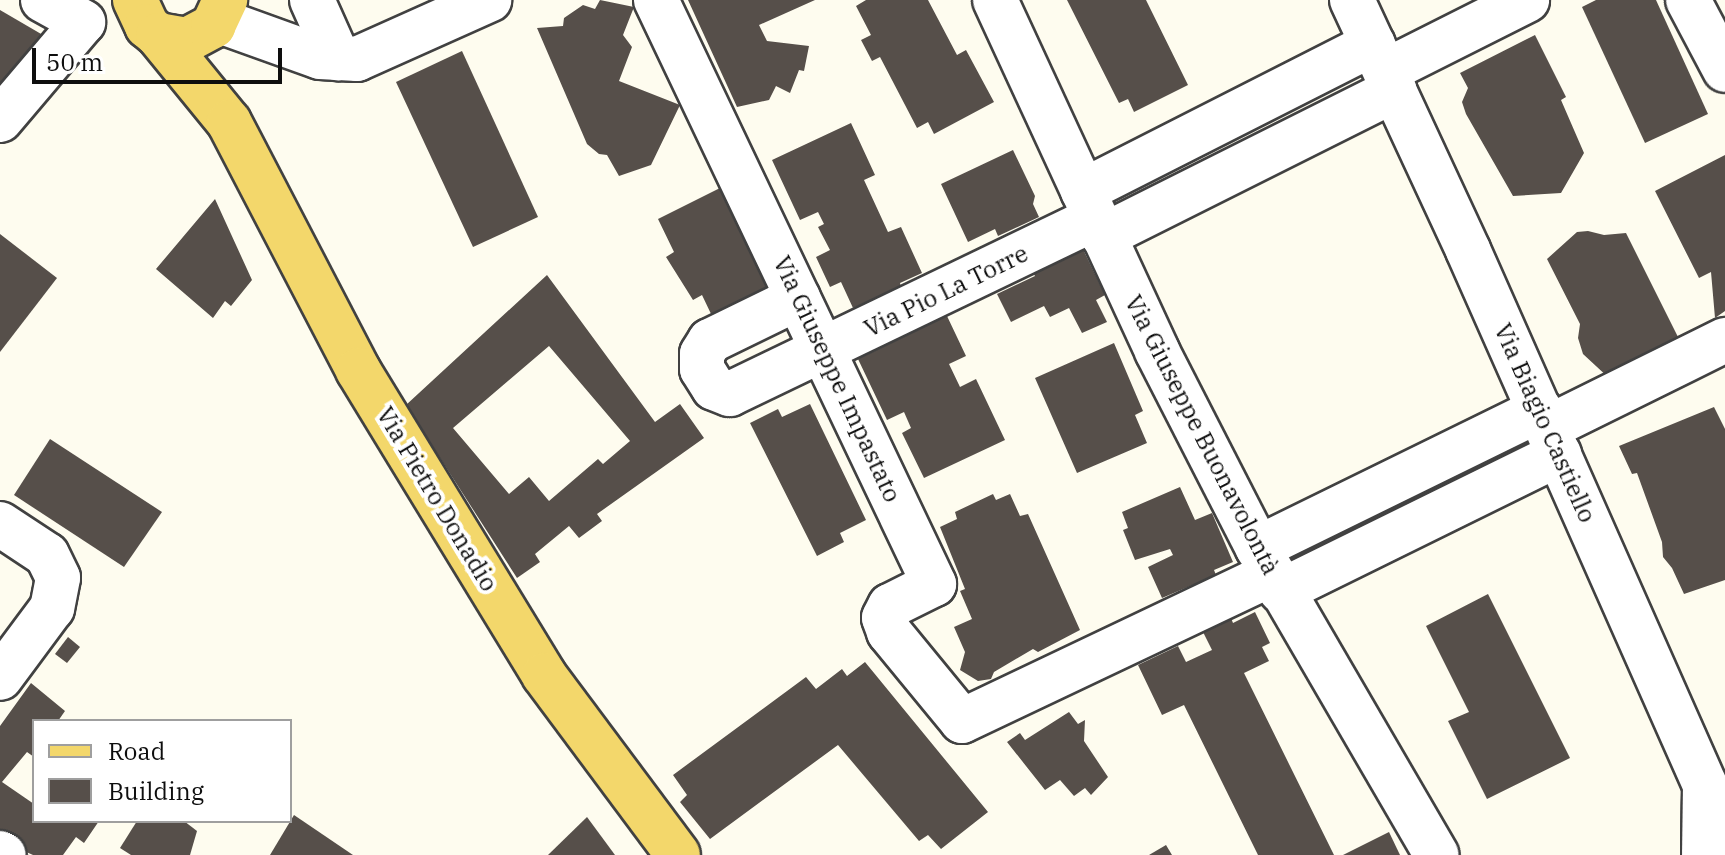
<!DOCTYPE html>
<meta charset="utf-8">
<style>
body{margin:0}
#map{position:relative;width:1725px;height:855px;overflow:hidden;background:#fefcef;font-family:"IBM Plex Serif",serif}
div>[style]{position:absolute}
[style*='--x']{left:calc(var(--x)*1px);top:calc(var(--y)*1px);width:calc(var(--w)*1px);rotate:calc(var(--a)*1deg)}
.building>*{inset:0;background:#564f4a}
.roads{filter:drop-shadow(2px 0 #414141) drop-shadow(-2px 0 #414141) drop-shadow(0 2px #414141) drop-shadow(0 -2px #414141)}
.minor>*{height:44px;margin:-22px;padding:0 22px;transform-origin:22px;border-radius:22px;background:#fff}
.major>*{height:44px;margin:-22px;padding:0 22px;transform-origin:22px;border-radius:22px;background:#f3d76b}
span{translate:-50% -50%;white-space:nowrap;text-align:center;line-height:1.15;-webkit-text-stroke:8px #fff;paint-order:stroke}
.street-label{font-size:24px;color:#0e0e0e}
.legend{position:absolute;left:32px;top:719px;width:260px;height:104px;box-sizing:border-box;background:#fff;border:2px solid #9f9f9f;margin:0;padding:10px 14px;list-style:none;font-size:24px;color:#0e0e0e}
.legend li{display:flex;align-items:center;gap:16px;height:40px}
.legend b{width:40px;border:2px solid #9f9f9f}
.scale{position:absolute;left:32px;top:48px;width:250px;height:36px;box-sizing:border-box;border:4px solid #0e0e0e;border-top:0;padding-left:10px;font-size:24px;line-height:28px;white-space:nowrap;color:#0e0e0e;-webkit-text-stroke:6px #fff;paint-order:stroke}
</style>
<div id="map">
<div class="building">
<i style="clip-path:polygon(600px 0,634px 7px,623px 35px,632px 47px,619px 81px,680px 105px,651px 165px,619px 176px,607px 155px,599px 154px,587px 144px,537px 28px,563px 26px,564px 18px,583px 5px,595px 9px)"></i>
<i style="clip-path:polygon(688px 0,815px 0,759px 25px,767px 41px,809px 46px,804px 71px,799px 70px,790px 93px,776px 86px,769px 100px,737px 107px)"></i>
<i style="clip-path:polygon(866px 0,928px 0,957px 55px,966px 50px,994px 102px,934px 134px,928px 122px,917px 128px,880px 57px,872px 61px,861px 40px,871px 35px,856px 6px)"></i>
<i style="clip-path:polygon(1067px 0,1146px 0,1188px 85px,1134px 112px,1128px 99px,1119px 103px)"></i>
<i style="clip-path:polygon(1596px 0,1656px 0,1708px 114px,1645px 143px,1582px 7px)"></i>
<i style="clip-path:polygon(0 10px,48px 38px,0 100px)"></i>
<i style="clip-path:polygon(1535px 35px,1566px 97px,1561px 100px,1584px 153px,1561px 193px,1513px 196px,1466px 114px,1462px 102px,1468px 88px,1460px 73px)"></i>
<i style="clip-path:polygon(462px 51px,538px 217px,473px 247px,396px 82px)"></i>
<i style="clip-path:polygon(851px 123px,875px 175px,864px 180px,888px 232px,901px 227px,922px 273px,900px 283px,901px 287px,853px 308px,841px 282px,830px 287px,816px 257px,830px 250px,818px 227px,824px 224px,818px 212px,800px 220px,772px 160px)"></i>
<i style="clip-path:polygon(1013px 150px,1035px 196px,1033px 204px,1039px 217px,998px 236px,995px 229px,968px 242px,941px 184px)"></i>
<i style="clip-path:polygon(1725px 155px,1725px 311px,1715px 318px,1711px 272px,1699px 278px,1655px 191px)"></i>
<i style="clip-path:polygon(720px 188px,772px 292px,712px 316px,702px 295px,693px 300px,666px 257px,674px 252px,658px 219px)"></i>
<i style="clip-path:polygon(215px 199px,252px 280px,231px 306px,225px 301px,213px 318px,156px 269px)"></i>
<i style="clip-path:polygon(1588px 231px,1604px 235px,1626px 233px,1681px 343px,1610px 379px,1583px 354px,1578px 338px,1580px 324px,1547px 259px,1577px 232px)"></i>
<i style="clip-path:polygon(0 234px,57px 278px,0 352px)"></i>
<i style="clip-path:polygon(1080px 243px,1105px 295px,1096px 300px,1107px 322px,1082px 333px,1069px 308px,1050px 317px,1044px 306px,1011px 322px,997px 294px,1035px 276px,1030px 268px)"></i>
<i style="clip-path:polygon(evenodd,547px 275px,655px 422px,680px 404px,704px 438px,597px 514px,602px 521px,579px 538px,569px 526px,535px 554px,540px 562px,517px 578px,406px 405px,547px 275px,549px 346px,630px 441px,603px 464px,598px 459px,549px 501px,529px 477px,509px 494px,453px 428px,549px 346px)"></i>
<i style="clip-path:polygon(947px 316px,966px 356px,949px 364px,960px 387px,976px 379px,1005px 440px,924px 478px,902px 433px,911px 428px,904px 412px,887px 420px,858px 359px)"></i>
<i style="clip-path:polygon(1114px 343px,1143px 411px,1135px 415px,1147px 443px,1077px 473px,1035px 378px)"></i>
<i style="clip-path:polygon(810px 404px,866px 520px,840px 533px,844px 542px,817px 556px,750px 423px,778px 409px,782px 417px)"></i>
<i style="clip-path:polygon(1714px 407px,1725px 429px,1725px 580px,1684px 594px,1672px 568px,1663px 557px,1662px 542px,1637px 473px,1632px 474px,1619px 446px)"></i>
<i style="clip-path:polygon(50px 439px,162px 512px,124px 567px,14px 495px)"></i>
<i style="clip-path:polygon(1180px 487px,1195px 520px,1212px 513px,1233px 562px,1214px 570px,1216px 575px,1162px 598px,1148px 567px,1173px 555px,1170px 549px,1135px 560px,1123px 530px,1128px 528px,1122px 512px)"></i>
<i style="clip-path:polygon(993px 494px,996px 500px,1010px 494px,1020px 516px,1028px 514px,1080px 630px,1038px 652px,1033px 649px,994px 672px,991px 679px,978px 681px,960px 670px,965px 652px,954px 627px,972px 619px,960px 591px,965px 589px,940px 527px,957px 519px,955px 512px)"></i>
<i style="clip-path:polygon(1488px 594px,1570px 758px,1487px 799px,1448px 721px,1469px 712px,1426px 626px)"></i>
<i style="clip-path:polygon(1255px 612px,1270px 643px,1262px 647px,1269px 661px,1244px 673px,1334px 855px,1258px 855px,1184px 705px,1162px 715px,1138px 665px,1178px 646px,1186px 662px,1212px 650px,1203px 632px,1231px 618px,1233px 623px)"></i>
<i style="clip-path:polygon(68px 637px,80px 647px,67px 663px,55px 654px)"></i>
<i style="clip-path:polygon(865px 662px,988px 812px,941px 849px,928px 835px,919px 841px,838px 745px,710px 839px,680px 802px,687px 795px,673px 775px,806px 677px,816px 689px,842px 669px,847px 676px)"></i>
<i style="clip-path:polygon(31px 683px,65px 711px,58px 721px,34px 721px,34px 757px,27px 752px,2px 782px,34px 804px,34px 821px,99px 821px,84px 843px,76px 837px,63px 855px,33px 855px,0 840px,0 726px)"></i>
<i style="clip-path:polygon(1069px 712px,1078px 724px,1085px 720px,1084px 741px,1108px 777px,1091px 795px,1085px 788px,1074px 796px,1060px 780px,1045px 790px,1007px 742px,1020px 733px,1025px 740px)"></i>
<i style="clip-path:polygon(294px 815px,353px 855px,270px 855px)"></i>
<i style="clip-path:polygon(587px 817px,615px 855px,548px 855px)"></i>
<i style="clip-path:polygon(137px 821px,184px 821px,197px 831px,190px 855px,131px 855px,120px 848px)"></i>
<i style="clip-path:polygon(1389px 832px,1400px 855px,1343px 855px)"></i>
<i style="clip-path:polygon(1166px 845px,1172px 855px,1149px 855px)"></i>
</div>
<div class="roads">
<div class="minor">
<i style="--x:43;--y:0;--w:46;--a:28.8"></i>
<i style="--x:312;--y:0;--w:64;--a:65.9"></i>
<i style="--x:656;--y:0;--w:647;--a:64.54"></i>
<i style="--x:934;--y:584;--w:49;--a:153.4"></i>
<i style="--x:890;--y:606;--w:13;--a:117"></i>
<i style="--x:884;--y:618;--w:15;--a:70"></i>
<i style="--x:889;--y:632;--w:115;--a:50.6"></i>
<i style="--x:962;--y:721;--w:343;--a:-25.4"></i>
<i style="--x:995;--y:0;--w:387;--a:65.2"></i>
<i style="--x:1157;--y:351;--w:221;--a:62.9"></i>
<i style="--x:1258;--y:548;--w:355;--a:59.8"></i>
<i style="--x:1352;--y:0;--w:276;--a:65.1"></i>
<i style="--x:1468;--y:250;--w:585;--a:66.11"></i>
<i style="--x:1705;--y:785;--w:70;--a:90.8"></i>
<i style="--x:1688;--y:0;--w:79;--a:62.1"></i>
<i style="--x:217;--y:20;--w:109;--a:19.8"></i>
<i style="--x:320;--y:57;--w:37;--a:3"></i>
<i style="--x:357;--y:59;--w:145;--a:-24.1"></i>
<i style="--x:1386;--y:71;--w:158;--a:-26.7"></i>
<i style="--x:0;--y:120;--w:128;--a:-49.7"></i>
<i style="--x:1083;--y:191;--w:325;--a:-26.9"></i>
<i style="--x:1103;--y:236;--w:326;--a:-26.6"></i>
<i style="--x:798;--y:298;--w:98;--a:154"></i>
<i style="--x:710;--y:341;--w:15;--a:122"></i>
<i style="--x:702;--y:354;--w:15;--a:90"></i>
<i style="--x:702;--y:369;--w:22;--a:58"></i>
<i style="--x:714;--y:388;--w:17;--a:21"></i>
<i style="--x:730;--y:394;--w:405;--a:-25.7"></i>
<i style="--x:1547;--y:428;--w:199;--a:-26.3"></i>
<i style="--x:0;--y:524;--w:56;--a:33.4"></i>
<i style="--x:47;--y:555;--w:25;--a:64"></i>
<i style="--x:58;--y:578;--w:31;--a:101"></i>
<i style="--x:52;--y:608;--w:87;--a:126.6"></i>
<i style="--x:1258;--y:548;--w:314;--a:-26.1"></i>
<i style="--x:1281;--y:591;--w:310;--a:-26.2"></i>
<i style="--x:0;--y:853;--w:4;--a:27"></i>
</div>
<div class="major">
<i style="--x:135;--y:0;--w:29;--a:65"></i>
<i style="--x:147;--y:26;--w:14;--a:39"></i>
<i style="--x:158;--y:35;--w:29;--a:10"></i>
<i style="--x:187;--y:40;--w:30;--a:-28"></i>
<i style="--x:213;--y:26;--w:29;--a:-65"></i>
<i style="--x:158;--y:35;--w:112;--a:50.8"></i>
<i style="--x:229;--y:122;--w:280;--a:62.5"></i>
<i style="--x:358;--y:370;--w:357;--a:58.6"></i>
<i style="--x:544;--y:675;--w:224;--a:53.3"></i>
</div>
</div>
<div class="street-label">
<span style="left:946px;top:291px;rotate:-26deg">Via Pio La Torre</span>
<span style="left:837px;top:379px;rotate:65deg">Via Giuseppe Impastato</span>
<span style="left:1545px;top:423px;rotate:66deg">Via Biagio Castiello</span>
<span style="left:1202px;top:435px;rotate:63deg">Via Giuseppe Buonavolontà</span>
<span style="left:437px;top:499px;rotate:59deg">Via Pietro Donadio</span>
</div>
<ul class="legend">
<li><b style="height:10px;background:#f3d76b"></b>Road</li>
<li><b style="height:22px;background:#564f4a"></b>Building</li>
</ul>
<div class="scale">50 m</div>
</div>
